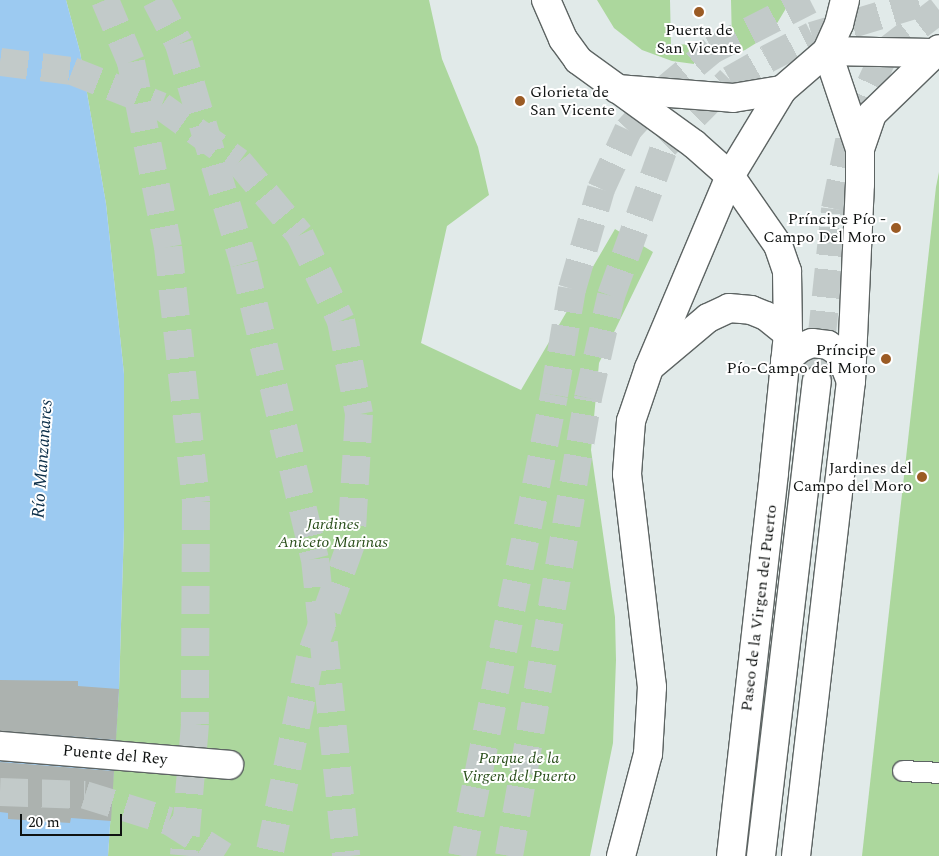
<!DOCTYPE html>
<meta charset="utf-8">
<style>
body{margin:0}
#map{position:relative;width:939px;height:856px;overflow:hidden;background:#e1eae9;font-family:Spectral,serif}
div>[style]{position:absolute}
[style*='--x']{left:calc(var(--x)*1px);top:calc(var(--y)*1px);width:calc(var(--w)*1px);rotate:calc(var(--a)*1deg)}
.green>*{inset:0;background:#acd79d}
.water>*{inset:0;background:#9ccaf1}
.building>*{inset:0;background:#acb2af}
.minor-tunnel>*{height:28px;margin-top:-14px;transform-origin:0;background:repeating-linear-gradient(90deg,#c2cac9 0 28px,transparent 0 42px)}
.motorway-tunnel>*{height:28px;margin-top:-14px;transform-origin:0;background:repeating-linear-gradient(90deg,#c2cac9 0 28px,transparent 0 42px)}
.roads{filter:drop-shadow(1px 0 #5d6463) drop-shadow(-1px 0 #5d6463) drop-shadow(0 1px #5d6463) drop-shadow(0 -1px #5d6463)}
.service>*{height:20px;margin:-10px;padding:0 10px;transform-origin:10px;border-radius:10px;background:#fff}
.pedestrian>*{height:28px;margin:-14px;padding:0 14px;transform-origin:14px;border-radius:14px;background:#fff}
.minor>*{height:28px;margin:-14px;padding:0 14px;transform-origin:14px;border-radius:14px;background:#fff}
.primary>*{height:28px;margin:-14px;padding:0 14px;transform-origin:14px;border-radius:14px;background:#fff}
.motorway>*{height:28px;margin:-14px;padding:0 14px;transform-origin:14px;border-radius:14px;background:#fff}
.dots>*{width:14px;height:14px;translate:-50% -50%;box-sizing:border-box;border:2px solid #fff;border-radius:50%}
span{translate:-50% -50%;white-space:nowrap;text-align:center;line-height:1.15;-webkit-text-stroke:4px #fff;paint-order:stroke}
.poi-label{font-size:16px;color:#101312}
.left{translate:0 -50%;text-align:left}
.right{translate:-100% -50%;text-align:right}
.park-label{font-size:16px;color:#294e1a;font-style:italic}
.street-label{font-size:16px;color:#101312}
.water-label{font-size:18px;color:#0a2d47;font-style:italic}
.scale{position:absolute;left:20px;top:814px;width:102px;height:22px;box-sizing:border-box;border:2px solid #101312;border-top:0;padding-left:6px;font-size:15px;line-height:18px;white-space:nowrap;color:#101312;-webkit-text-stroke:4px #fff;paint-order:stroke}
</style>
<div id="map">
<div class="green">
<i style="clip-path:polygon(66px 0,429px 0,442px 59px,478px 147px,489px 195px,447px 226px,421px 343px,521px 390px,615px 229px,653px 252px,599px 363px,591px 450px,615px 617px,616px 660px,613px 743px,590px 856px,108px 856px,119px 689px,124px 527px,124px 374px,106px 204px,80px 52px)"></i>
<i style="clip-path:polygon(597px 0,670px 0,671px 45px,694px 44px,694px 64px,672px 61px,642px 50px,614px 28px)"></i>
<i style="clip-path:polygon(731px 0,791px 0,776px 25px,761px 40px,745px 50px,711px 63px,710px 44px,732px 43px)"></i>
<i style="clip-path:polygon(939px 172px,939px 856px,862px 856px,936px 187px)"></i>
</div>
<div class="water">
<i style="clip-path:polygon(0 0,66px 0,80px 52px,106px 204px,124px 374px,124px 527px,119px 689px,108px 856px,0 856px)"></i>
</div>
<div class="building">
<i style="clip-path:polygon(0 680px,78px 681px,78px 686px,119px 689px,116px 740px,0 731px)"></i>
<i style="clip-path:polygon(0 762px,114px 771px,111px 821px,71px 818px,70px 823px,8px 819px,8px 813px,0 812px)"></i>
</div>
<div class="minor-tunnel">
<i style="--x:817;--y:381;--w:173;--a:-84"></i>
<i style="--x:835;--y:209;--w:89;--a:-78.3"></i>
<i style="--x:853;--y:122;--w:78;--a:-65.1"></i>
<i style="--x:886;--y:51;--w:67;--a:-37.7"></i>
</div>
<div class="motorway-tunnel">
<i style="--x:105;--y:0;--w:67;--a:67.2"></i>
<i style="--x:131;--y:62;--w:189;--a:78.7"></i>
<i style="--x:168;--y:247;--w:257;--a:83.7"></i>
<i style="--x:196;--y:502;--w:222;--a:90.3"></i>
<i style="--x:195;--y:724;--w:132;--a:94.8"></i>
<i style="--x:156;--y:0;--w:50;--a:62.4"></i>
<i style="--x:179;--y:44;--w:229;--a:73.5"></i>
<i style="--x:244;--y:264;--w:303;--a:76.5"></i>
<i style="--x:315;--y:559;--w:299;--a:84"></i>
<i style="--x:0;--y:62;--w:73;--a:7.1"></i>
<i style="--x:72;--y:71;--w:96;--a:21.5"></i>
<i style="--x:161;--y:106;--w:96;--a:35.7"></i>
<i style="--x:239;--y:162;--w:95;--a:50.1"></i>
<i style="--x:300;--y:235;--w:95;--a:64.5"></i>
<i style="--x:341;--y:321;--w:95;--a:79"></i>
<i style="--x:359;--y:414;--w:130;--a:93.5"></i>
<i style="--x:351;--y:544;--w:121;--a:109.8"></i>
<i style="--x:310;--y:658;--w:202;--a:101.7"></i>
<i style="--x:0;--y:792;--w:85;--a:2"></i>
<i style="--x:85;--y:795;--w:88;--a:17.2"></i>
<i style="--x:169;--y:821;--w:65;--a:32.5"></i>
<i style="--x:462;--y:856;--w:470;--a:-78.7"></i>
<i style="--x:554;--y:395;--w:108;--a:-80.4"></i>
<i style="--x:572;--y:289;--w:104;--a:-73.8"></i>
<i style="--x:601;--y:189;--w:65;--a:-65.4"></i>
<i style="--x:628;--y:130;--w:52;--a:-48.1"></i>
<i style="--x:663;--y:91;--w:64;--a:-39.9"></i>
<i style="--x:712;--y:50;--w:110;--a:-27"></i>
<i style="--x:509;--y:856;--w:465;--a:-80.2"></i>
<i style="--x:588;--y:398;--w:105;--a:-77.3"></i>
<i style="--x:611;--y:296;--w:160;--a:-70.3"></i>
<i style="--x:665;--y:145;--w:92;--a:-45"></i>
<i style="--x:730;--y:80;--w:43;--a:-29.6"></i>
<i style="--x:767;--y:59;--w:51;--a:-27.1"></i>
<i style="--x:812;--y:36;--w:124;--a:-16.8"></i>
</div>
<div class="roads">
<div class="service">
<i style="--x:903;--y:771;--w:36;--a:3"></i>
</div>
<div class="pedestrian">
<i style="--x:0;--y:746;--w:230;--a:4.7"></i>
</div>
<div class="minor">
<i style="--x:785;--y:361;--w:20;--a:-41"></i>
<i style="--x:800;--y:348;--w:13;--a:-23"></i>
<i style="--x:812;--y:343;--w:16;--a:7"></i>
<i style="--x:828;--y:345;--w:14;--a:34"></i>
<i style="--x:840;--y:353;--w:30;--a:69"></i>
<i style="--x:761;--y:856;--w:478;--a:-83.3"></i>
</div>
<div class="primary">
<i style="--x:546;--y:0;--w:43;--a:66.4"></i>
<i style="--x:563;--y:39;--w:26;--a:54"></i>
<i style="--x:578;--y:60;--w:143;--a:35.9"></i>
<i style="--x:694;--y:144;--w:48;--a:41.6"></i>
<i style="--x:730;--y:176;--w:84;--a:55.2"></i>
<i style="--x:778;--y:245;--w:28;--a:71"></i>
<i style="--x:787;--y:271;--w:63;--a:89.1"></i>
<i style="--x:788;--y:334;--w:140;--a:95.8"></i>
<i style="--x:774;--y:473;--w:385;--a:96.4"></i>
<i style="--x:827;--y:51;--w:105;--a:1.1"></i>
<i style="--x:617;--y:89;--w:116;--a:4.4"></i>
<i style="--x:733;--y:98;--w:50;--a:-9.3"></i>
<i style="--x:782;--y:90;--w:60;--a:-40.9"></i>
<i style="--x:827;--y:51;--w:30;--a:-66"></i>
<i style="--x:839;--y:24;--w:25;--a:-76"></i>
<i style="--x:860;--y:149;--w:37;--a:-71"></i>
<i style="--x:872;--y:114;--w:93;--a:-44.1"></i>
<i style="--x:796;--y:856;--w:478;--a:-83.4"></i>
<i style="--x:851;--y:381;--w:197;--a:-87.4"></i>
<i style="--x:860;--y:184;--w:35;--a:-90"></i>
<i style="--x:860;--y:149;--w:103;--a:-108.6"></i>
</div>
<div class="motorway">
<i style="--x:652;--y:365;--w:73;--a:-40"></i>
<i style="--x:708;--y:318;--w:23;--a:-25"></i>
<i style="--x:729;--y:308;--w:22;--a:5"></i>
<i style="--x:751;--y:310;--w:16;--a:22"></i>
<i style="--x:766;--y:316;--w:28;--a:39"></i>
<i style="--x:621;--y:856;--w:106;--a:-75.2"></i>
<i style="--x:648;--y:754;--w:67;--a:-86.6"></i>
<i style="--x:652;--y:687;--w:214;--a:-96.7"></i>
<i style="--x:627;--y:474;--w:53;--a:-85.7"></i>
<i style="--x:631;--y:421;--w:56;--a:-71.2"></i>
<i style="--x:649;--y:368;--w:208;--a:-67.1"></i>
<i style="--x:730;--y:176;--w:100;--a:-58.8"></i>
</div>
</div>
<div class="dots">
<i style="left:699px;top:12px;background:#9b5b24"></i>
<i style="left:520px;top:101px;background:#9b5b24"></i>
<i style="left:896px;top:228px;background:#9b5b24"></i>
<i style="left:886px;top:359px;background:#9b5b24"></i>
<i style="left:922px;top:477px;background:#9b5b24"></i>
</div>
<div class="poi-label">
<span style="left:699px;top:39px">Puerta de<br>San Vicente</span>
<span class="left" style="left:530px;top:101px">Glorieta de<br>San Vicente</span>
<span class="right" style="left:886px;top:228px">Príncipe Pío -<br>Campo Del Moro</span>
<span class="right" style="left:876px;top:359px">Príncipe<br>Pío-Campo del Moro</span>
<span class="right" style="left:912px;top:477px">Jardines del<br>Campo del Moro</span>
</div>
<div class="park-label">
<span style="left:333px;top:533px">Jardines<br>Aniceto Marinas</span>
<span style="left:519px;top:767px">Parque de la<br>Virgen del Puerto</span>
</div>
<div class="street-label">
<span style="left:759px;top:608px;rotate:-83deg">Paseo de la Virgen del Puerto</span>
<span style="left:115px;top:755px;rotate:5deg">Puente del Rey</span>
</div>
<div class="water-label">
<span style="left:43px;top:459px;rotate:-86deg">Río Manzanares</span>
</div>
<div class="scale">20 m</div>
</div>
